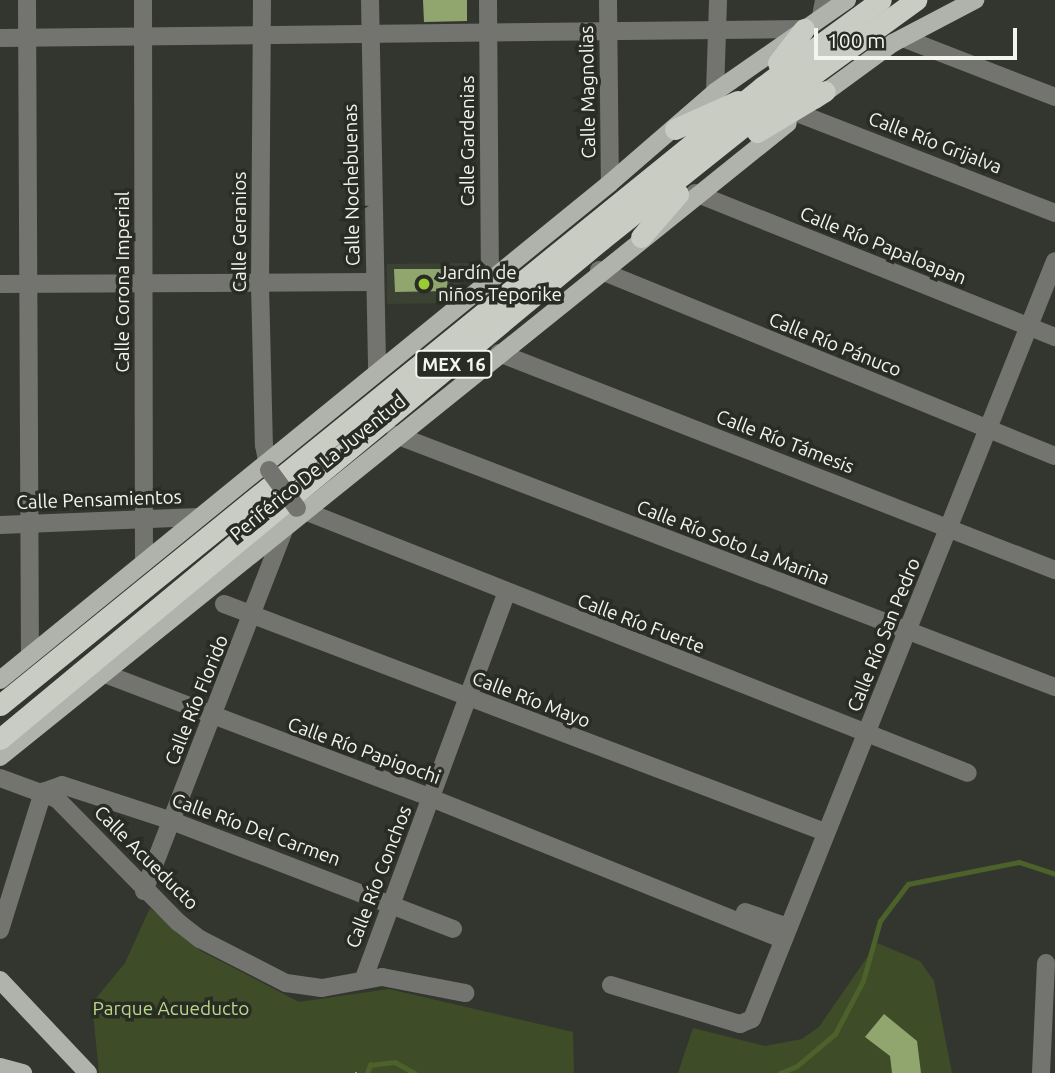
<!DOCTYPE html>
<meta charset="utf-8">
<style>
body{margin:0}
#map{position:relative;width:1055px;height:1073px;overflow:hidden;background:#33362e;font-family:Ubuntu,sans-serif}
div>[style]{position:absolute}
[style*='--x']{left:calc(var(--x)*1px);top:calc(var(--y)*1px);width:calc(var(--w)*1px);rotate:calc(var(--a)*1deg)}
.built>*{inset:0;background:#3b4133}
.green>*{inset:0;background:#3e4d27}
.stream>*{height:4.5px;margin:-2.25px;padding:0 2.25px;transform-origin:2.25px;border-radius:2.25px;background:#4d612b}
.building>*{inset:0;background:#90a66e}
.path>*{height:2.5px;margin-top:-1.25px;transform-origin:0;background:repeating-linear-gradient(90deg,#9a9d96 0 3.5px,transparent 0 8.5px)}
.minor>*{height:18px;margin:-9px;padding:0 9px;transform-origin:9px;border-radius:9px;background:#737470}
.major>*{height:18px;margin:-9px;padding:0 9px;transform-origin:9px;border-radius:9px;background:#b0b3ab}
.highway>*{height:21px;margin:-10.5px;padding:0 10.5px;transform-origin:10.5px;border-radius:10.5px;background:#c8ccc2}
.minor-bridge>*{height:18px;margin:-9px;padding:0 9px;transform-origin:9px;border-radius:9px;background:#737470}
.dots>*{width:19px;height:19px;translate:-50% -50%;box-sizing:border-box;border:4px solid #292c24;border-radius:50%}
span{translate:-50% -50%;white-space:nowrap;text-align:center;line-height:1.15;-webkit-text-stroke:7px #292c24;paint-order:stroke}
.shield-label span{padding:2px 5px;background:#292c24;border:2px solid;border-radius:5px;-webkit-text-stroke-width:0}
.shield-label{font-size:18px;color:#f2f4ef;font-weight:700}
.street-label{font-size:19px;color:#f2f4ef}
.poi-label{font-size:19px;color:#f2f4ef}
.left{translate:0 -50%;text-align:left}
.park-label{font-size:19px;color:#b8d887}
.scale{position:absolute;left:814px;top:28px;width:203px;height:32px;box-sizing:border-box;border:4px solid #f2f4ef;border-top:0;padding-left:9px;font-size:21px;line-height:24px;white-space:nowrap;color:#f2f4ef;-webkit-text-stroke:5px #292c24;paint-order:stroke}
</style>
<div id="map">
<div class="built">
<i style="clip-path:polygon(471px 263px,452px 303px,387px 304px,387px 264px)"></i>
</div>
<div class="green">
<i style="clip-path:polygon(150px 908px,201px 951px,299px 1002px,389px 989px,573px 1032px,574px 1073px,99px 1073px,92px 1003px,125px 963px)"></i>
<i style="clip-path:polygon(877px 943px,920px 961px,934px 981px,952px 1073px,678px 1073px,693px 1028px,765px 1046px,802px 1039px,819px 1027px)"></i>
</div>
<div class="stream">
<i style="--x:367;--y:1073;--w:9;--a:-69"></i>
<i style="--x:370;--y:1065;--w:25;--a:-7"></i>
<i style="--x:395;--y:1062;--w:23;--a:29"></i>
<i style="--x:780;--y:1073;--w:18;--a:-22"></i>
<i style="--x:797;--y:1066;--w:50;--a:-40.1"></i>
<i style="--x:835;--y:1034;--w:60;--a:-62.2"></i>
<i style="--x:863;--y:981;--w:62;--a:-74.2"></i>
<i style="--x:880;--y:921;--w:46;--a:-52.9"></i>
<i style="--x:908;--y:884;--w:113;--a:-11.2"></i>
<i style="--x:1019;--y:862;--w:38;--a:18"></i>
</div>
<div class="building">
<i style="clip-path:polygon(423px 0,467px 0,467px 21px,424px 22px)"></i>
<i style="clip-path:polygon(394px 269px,448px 269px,447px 291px,395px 292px)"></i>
<i style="clip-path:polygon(884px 1014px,917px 1041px,921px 1073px,892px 1073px,890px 1056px,865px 1037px)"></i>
</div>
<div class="path">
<i style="--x:355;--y:1073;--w:2;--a:0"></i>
</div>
<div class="minor">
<i style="--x:27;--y:0;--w:655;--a:89.74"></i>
<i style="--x:143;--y:0;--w:563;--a:89.9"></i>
<i style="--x:262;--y:0;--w:285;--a:90.4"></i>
<i style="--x:260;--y:285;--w:160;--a:88.6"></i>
<i style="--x:264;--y:445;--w:25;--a:79"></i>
<i style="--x:370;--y:0;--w:370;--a:88.9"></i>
<i style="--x:488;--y:0;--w:281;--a:89.6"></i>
<i style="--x:608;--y:0;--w:183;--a:89.4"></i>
<i style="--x:821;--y:16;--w:16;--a:-79"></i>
<i style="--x:0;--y:38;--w:804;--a:-0.64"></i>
<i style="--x:903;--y:38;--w:163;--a:21.2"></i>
<i style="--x:715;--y:92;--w:92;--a:-88.1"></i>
<i style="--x:800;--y:114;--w:274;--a:21.2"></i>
<i style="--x:695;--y:193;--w:388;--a:21.8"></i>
<i style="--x:599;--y:270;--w:492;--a:22.2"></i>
<i style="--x:0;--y:284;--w:374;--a:-0.3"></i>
<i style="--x:499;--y:353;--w:597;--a:21.32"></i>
<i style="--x:396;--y:435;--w:706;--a:20.93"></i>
<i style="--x:297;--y:508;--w:721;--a:21.55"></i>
<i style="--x:0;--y:525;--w:199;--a:-2.3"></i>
<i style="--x:224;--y:604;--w:643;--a:20.78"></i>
<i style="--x:100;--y:672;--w:354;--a:20.8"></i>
<i style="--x:431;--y:798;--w:380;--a:21.9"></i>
<i style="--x:0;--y:778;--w:61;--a:20.2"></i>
<i style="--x:57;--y:799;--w:173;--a:45.5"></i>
<i style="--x:178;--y:922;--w:28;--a:38"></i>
<i style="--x:200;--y:939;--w:97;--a:27.1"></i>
<i style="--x:286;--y:983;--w:36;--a:8"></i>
<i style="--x:322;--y:988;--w:61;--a:-10.4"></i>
<i style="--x:382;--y:977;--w:85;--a:10.9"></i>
<i style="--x:144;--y:891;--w:395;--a:-68.8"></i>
<i style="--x:745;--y:912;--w:46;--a:19.2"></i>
<i style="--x:0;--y:930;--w:145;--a:-72.7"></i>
<i style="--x:43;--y:792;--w:20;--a:-20"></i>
<i style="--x:62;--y:785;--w:116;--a:18.1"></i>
<i style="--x:172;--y:821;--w:301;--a:21"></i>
<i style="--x:364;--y:978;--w:409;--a:-69.7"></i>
<i style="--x:611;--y:985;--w:135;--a:16.8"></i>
<i style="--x:740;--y:1024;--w:13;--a:-23"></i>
<i style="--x:752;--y:1019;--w:816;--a:-68.21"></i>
<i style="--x:1041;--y:1073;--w:110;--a:-87.4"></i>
</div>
<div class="major">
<i style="--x:815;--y:100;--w:97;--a:-36.2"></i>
<i style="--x:893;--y:43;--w:93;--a:-27.7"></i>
<i style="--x:0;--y:680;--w:787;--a:-39.17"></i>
<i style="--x:610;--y:183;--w:139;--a:-40.9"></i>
<i style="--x:715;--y:92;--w:161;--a:-34.9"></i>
<i style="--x:0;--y:757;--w:1011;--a:-38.82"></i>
<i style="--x:0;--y:980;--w:128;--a:46.6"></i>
<i style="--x:0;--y:1067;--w:24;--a:15"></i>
</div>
<div class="highway">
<i style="--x:778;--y:63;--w:43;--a:-52.6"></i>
<i style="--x:675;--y:129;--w:69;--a:-24"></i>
<i style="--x:757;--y:132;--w:79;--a:-31.1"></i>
<i style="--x:641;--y:237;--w:57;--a:-49.3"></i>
<i style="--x:0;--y:705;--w:981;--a:-39.04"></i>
<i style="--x:762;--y:87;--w:147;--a:-36.2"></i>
<i style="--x:0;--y:739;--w:781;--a:-39.7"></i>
<i style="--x:601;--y:240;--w:203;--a:-38.6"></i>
<i style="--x:760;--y:113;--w:193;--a:-35.9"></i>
</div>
<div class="minor-bridge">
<i style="--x:269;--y:470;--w:47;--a:53.6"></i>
</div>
<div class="dots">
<i style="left:424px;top:284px;background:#9acb34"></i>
</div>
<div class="shield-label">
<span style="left:454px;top:364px">MEX 16</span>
</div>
<div class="street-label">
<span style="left:588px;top:92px;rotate:-91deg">Calle Magnolias</span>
<span style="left:468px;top:141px;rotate:-90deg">Calle Gardenias</span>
<span style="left:935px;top:143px;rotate:21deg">Calle Río Grijalva</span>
<span style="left:352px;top:185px;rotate:-91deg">Calle Nochebuenas</span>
<span style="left:240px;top:232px;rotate:-90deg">Calle Geranios</span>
<span style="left:883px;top:246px;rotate:22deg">Calle Río Papaloapan</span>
<span style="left:123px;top:282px;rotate:-90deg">Calle Corona Imperial</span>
<span style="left:835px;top:345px;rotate:22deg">Calle Río Pánuco</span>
<span style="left:785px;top:442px;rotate:21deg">Calle Río Támesis</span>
<span style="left:318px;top:468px;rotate:-39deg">Periférico De La Juventud</span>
<span style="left:99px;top:500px;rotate:-2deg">Calle Pensamientos</span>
<span style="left:733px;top:543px;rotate:21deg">Calle Río Soto La Marina</span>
<span style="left:641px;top:624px;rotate:21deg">Calle Río Fuerte</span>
<span style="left:884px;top:635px;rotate:-68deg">Calle Río San Pedro</span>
<span style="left:197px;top:700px;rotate:-68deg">Calle Río Florido</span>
<span style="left:531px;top:700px;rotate:21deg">Calle Río Mayo</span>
<span style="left:364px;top:751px;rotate:20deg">Calle Río Papigochi</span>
<span style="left:256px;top:830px;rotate:20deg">Calle Río Del Carmen</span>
<span style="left:146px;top:858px;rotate:45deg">Calle Acueducto</span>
<span style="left:379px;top:877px;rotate:-69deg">Calle Río Conchos</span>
</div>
<div class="poi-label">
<span class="left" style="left:438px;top:284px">Jardín de<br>niños Teporike</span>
</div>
<div class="park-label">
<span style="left:171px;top:1009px">Parque Acueducto</span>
</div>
<div class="scale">100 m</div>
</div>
